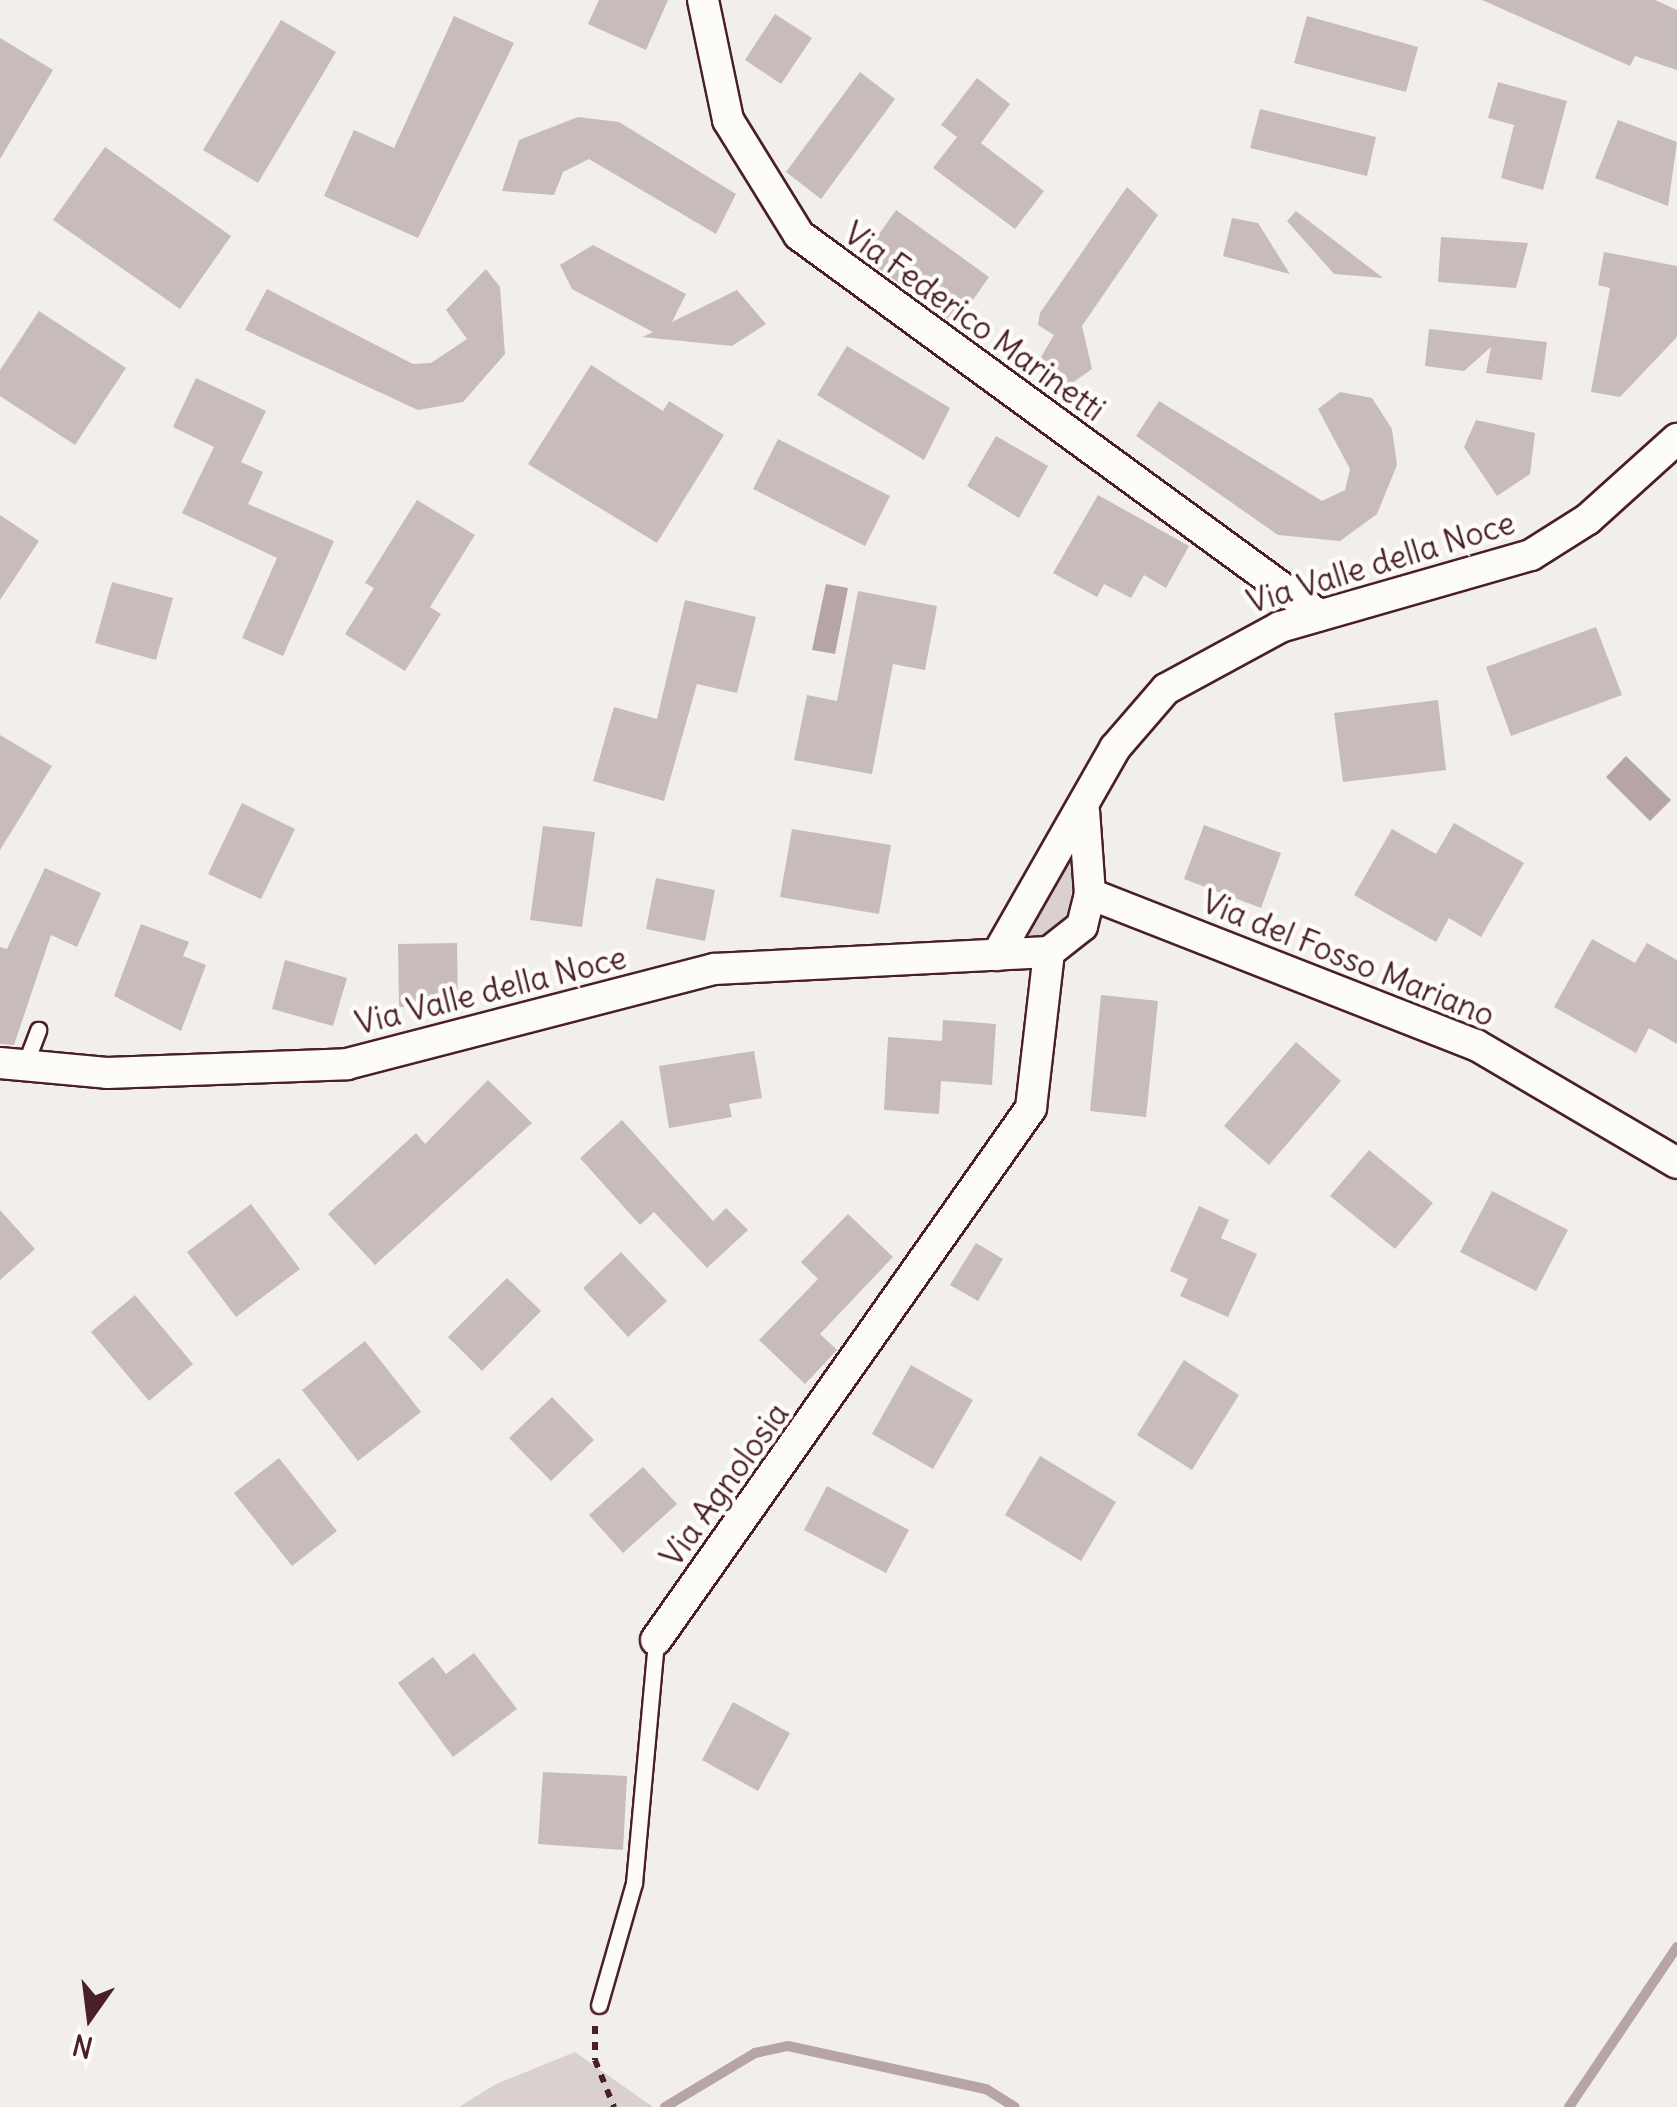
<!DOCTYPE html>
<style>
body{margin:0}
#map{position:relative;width:1677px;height:2107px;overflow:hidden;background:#f2efeb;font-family:Delius,sans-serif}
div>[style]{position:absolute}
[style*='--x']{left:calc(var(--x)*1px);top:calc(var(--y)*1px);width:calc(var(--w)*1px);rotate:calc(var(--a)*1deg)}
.green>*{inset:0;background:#d9d0cf}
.water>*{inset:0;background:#b7a5a6}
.stream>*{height:10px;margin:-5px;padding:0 5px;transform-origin:5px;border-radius:5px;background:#b7a5a6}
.building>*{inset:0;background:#c8bbbb}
.path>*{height:6px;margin-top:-3px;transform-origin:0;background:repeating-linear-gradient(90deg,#4a1f2b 0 8px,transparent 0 16px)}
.roads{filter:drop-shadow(2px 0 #4a1f2b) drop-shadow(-2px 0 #4a1f2b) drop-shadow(0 2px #4a1f2b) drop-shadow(0 -2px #4a1f2b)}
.lane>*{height:15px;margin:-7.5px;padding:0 7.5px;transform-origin:7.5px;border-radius:7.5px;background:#fdfcf7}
.street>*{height:30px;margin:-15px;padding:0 15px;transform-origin:15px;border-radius:15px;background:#fdfcf7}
span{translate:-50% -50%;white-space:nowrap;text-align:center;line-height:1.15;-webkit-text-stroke:9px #fdfcf7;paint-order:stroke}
.street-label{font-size:32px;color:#4a1f2b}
.north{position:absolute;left:40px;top:1967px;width:100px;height:100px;-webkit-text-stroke:8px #fdfcf7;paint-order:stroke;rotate:194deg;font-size:28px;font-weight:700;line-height:40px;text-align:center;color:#4a1f2b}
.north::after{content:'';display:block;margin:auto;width:35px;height:45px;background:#4a1f2b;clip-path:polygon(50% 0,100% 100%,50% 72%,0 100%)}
</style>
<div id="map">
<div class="green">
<i style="clip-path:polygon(1078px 846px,1067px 923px,1039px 943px,1016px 942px)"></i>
<i style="clip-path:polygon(575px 2052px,653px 2107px,459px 2107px,496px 2084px)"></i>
</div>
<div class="water">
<i style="clip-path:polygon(826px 584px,848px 588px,835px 654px,812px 650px)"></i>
<i style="clip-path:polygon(1626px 756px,1671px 800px,1650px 821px,1606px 777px)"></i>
</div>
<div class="stream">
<i style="--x:665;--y:2107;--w:105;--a:-31"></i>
<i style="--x:755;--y:2053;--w:34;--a:-12"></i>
<i style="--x:788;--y:2046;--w:203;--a:12.3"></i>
<i style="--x:986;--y:2089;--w:34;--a:32"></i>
<i style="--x:1569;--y:2107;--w:193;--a:-56"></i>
</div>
<div class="building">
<i style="clip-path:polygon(599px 0,668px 0,646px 50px,588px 24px)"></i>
<i style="clip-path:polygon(1482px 0,1655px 0,1677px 10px,1677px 70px,1635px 56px,1630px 66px)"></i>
<i style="clip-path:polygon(775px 14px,812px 38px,781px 84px,745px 60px)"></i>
<i style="clip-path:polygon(454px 16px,514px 43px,418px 238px,324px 196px,354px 130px,394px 148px)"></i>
<i style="clip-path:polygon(1307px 16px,1418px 47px,1406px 92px,1294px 63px)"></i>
<i style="clip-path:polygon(281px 20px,336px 52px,258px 183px,203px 150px)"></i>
<i style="clip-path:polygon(0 38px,53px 70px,0 159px)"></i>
<i style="clip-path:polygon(860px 72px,895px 99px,821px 199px,786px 172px)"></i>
<i style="clip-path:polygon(977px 78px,1010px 104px,981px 143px,1044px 191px,1015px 229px,933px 168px,957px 137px,941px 125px)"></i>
<i style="clip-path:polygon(1498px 82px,1567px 101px,1543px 190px,1501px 178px,1514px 125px,1488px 118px)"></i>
<i style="clip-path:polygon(1260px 109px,1376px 137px,1367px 176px,1250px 148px)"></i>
<i style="clip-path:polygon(578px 117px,619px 122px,736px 194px,716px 234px,589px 159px,563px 172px,554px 195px,502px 191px,519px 140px)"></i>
<i style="clip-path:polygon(1618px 120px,1677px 142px,1668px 206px,1595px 178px)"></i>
<i style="clip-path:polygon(105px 147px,231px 236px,180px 309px,53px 220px)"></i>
<i style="clip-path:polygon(1127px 187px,1158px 215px,1082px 326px,1092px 369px,1055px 395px,1038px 362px,1054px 335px,1038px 325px,1040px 313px)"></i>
<i style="clip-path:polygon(896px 210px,989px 277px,956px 324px,863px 257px)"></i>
<i style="clip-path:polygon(1296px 211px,1383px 278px,1334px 274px,1287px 221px)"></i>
<i style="clip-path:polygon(1232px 218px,1258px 223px,1290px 274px,1223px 256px)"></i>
<i style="clip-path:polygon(1441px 237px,1528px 243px,1516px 288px,1438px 282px)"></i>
<i style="clip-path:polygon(593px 245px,686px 294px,672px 322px,737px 290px,766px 324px,732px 346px,642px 337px,653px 332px,572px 289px,560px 265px)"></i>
<i style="clip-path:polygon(1604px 252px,1677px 266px,1677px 337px,1620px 397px,1591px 392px,1610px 288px,1598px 285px)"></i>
<i style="clip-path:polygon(486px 269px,500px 287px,505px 354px,463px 402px,418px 410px,245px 330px,267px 289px,413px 364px,431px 363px,467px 339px,446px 310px)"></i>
<i style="clip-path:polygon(39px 311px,126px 368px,75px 445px,0 396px,0 370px)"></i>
<i style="clip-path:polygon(1429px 329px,1547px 342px,1542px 380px,1486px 373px,1491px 347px,1464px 371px,1425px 366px)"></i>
<i style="clip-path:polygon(847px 346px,950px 408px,924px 460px,817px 395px)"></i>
<i style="clip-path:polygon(591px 365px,663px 411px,669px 401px,724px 435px,657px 543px,528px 464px)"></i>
<i style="clip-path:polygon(196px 378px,266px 411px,241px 462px,263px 472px,248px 504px,334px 541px,283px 656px,242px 638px,277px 558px,182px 513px,214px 447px,173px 427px)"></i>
<i style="clip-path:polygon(1340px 392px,1372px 398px,1392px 429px,1397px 465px,1377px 514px,1340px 541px,1278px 535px,1136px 436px,1159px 401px,1322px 501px,1345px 490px,1350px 469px,1318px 409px)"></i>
<i style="clip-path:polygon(1476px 420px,1535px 433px,1530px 474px,1497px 496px,1464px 447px)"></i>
<i style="clip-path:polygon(996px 436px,1048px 466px,1019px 518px,967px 486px)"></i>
<i style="clip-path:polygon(778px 439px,890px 496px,865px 546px,753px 489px)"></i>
<i style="clip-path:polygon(1098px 495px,1189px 546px,1166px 588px,1144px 575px,1131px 598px,1104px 584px,1097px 597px,1053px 573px)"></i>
<i style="clip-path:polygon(417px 500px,475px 535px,430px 607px,441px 614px,405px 671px,345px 634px,374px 588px,365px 583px)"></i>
<i style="clip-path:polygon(0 515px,39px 541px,0 600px)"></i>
<i style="clip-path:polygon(112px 582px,173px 598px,156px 660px,95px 643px)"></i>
<i style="clip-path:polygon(858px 591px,937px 606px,925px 670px,893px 664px,872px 774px,794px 760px,807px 695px,837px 701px)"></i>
<i style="clip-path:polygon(685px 600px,756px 617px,737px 693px,697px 684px,664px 801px,593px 781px,614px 707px,657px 719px)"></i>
<i style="clip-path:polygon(1596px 627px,1622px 695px,1511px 736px,1486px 667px)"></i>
<i style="clip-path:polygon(1438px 700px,1446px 770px,1343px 782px,1334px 713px)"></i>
<i style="clip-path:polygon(0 735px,52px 766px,0 850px)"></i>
<i style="clip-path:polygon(242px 803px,295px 829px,261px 899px,208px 874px)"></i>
<i style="clip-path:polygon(1454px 823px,1524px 863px,1481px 937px,1449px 918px,1436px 942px,1354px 895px,1392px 829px,1436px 854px)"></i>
<i style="clip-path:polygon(1204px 825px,1281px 853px,1261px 908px,1184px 879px)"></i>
<i style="clip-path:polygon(543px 826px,595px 832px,582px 927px,530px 920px)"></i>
<i style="clip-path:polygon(792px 829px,891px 845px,879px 914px,780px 897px)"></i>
<i style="clip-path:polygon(45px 868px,101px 893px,77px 947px,51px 935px,14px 1045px,0 1044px,0 947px,7px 949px)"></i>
<i style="clip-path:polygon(656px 878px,715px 890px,705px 941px,646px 929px)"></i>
<i style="clip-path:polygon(141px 924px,189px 942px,183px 956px,206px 965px,181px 1031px,114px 996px)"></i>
<i style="clip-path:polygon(1592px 939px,1635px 963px,1647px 943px,1677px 960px,1677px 1044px,1649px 1028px,1636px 1053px,1554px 1007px)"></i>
<i style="clip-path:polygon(457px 943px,458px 1006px,399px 1007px,398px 944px)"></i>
<i style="clip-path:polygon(285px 960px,347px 978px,333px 1026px,272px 1009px)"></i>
<i style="clip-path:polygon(1101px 995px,1158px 1001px,1146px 1117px,1090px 1111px)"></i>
<i style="clip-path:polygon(943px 1020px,996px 1024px,992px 1085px,941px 1081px,939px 1114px,884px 1110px,888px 1037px,942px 1041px)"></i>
<i style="clip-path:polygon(1296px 1042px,1341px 1081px,1269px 1165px,1224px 1126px)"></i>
<i style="clip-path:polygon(754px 1051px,762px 1098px,729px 1104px,732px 1117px,669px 1128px,659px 1066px)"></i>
<i style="clip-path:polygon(488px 1080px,532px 1123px,375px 1265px,328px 1214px,416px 1133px,425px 1144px)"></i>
<i style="clip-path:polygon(622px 1120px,713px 1221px,726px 1208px,748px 1230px,707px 1268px,654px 1212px,640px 1225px,580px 1158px)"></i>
<i style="clip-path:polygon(1369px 1150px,1433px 1203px,1395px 1249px,1330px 1196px)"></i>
<i style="clip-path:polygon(1492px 1191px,1568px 1230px,1536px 1291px,1460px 1252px)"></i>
<i style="clip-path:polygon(251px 1204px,300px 1269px,236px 1317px,187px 1252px)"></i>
<i style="clip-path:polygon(1199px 1206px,1229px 1220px,1221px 1238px,1257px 1254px,1228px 1317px,1180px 1296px,1188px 1279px,1170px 1271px)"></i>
<i style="clip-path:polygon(0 1210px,35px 1249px,0 1280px)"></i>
<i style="clip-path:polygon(848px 1214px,893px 1257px,820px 1334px,837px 1350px,805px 1384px,759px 1340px,818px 1279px,801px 1262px)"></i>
<i style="clip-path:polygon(976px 1243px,1003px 1259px,978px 1301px,950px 1285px)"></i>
<i style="clip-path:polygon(621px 1252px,667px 1301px,628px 1337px,583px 1288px)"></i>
<i style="clip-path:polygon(507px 1278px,541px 1311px,482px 1371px,448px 1337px)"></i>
<i style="clip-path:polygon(135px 1295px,193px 1364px,149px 1401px,91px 1332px)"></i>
<i style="clip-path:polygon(365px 1341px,421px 1412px,358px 1461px,302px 1390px)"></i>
<i style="clip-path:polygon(1184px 1360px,1239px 1395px,1192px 1470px,1137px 1435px)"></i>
<i style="clip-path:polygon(911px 1365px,973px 1400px,933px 1469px,872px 1434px)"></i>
<i style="clip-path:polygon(552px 1397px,594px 1440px,551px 1481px,509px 1438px)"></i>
<i style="clip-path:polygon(1040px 1456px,1116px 1502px,1081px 1561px,1005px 1515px)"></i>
<i style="clip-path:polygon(279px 1458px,337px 1531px,292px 1566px,234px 1493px)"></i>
<i style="clip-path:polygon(643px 1467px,677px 1504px,623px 1553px,589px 1515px)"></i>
<i style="clip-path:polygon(827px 1486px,909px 1530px,886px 1573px,804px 1530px)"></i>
<i style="clip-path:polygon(474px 1653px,517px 1709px,453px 1757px,398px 1683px,433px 1657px,446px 1674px)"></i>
<i style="clip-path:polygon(733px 1702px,790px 1733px,758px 1791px,702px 1760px)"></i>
<i style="clip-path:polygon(543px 1772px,627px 1776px,623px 1850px,538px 1844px)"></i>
</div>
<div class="path">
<i style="--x:595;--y:2026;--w:34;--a:90"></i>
<i style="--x:595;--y:2060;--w:51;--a:68"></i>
</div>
<div class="roads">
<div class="lane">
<i style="--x:24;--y:1067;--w:40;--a:-69"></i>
<i style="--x:599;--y:2005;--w:127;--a:-74"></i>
<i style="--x:634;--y:1883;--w:244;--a:-84.8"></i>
</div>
<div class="street">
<i style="--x:703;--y:0;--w:123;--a:78.2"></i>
<i style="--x:728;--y:120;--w:135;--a:58.3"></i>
<i style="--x:799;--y:235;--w:644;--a:36.16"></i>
<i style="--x:1090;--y:894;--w:414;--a:21.4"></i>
<i style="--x:1476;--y:1045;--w:233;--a:30.4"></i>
<i style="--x:997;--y:955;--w:238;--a:-60.3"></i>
<i style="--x:1115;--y:748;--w:78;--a:-49.2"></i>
<i style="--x:1166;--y:689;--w:130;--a:-28.5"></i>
<i style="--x:1280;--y:627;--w:261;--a:-16"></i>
<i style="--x:1531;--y:555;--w:67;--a:-32.3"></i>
<i style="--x:1588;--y:519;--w:120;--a:-42"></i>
<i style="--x:0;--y:1063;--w:107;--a:5.3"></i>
<i style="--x:107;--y:1073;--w:240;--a:-2.1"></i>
<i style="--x:347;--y:1064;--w:379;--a:-14.5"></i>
<i style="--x:714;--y:969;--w:335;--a:-2.9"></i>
<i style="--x:1049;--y:952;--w:42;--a:-38.2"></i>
<i style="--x:1082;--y:926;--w:33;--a:-76"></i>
<i style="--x:1090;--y:894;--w:83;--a:-94.1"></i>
<i style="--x:656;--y:1640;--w:651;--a:-54.82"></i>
<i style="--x:1031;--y:1108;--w:157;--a:-83.4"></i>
</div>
</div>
<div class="street-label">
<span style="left:974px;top:322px;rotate:36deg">Via Federico Marinetti</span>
<span style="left:1381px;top:563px;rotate:-17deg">Via Valle della Noce</span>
<span style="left:1348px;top:959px;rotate:22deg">Via del Fosso Mariano</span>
<span style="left:491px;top:991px;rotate:-14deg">Via Valle della Noce</span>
<span style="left:725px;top:1485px;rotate:-54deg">Via Agnolosia</span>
</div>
<div class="north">N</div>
</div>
